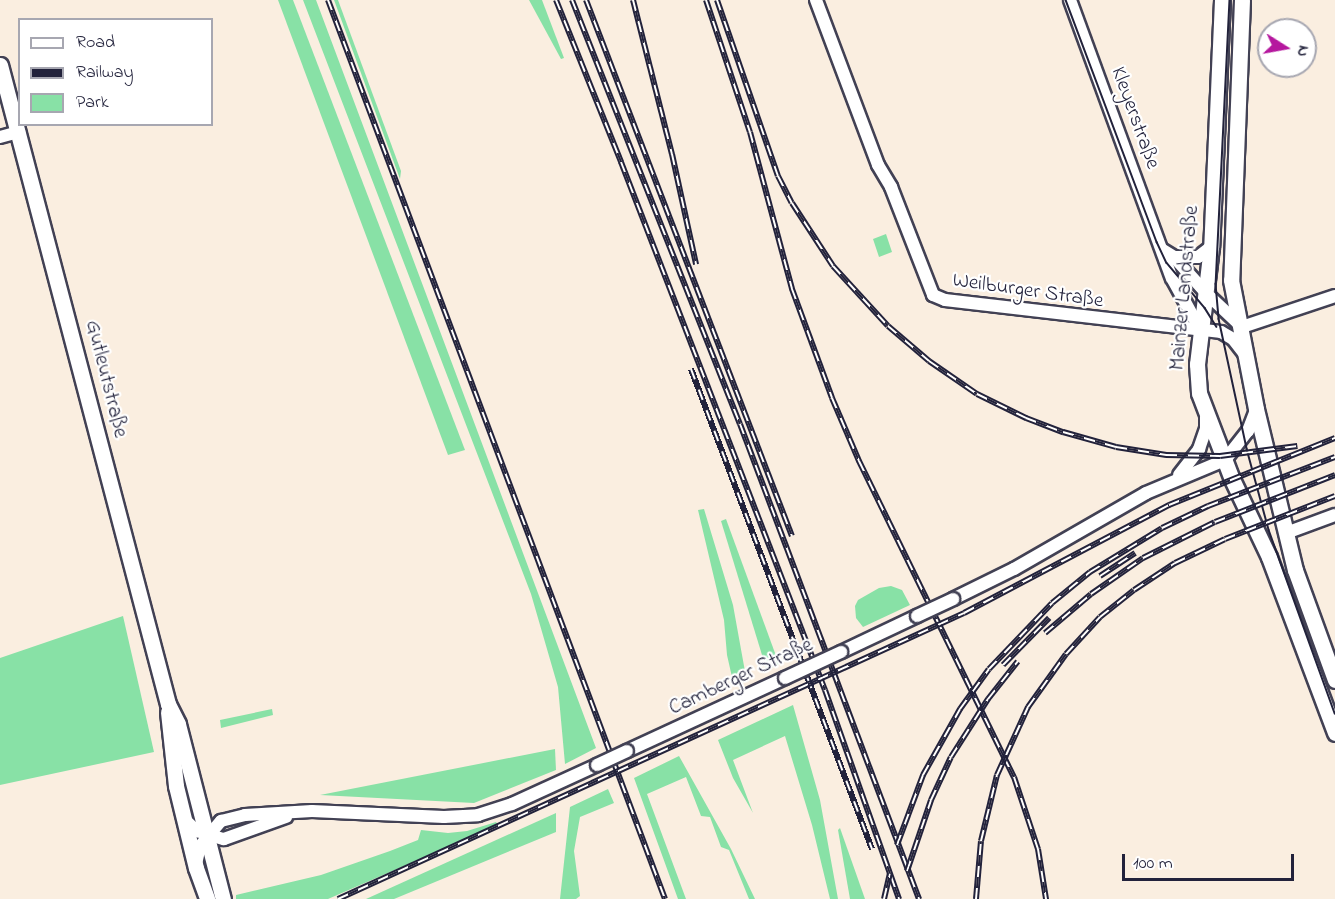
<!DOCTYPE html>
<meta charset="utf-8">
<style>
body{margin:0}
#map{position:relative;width:1335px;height:899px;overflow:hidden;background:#faeee0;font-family:"Indie Flower",sans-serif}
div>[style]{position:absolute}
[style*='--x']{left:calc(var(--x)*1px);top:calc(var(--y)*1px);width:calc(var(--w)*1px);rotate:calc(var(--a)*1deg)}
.green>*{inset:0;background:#88e1a6}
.roads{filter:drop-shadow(2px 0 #424154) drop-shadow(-2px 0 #424154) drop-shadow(0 2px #424154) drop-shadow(0 -2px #424154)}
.minor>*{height:12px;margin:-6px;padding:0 6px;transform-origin:6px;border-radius:6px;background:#fff}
.major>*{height:15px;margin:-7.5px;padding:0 7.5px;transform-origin:7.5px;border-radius:7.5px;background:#fff}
.tram>*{height:1.5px;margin:-0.75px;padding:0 0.75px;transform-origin:0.75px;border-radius:0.75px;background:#22223b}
.rail>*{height:6px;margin-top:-3px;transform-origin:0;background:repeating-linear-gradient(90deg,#fff 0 11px,#22223b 0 22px);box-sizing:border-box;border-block:2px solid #22223b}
.bridges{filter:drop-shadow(2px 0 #424154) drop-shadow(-2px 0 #424154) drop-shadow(0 2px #424154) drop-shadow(0 -2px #424154)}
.minor-bridge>*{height:12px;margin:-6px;padding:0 6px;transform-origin:6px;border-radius:6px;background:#fff}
span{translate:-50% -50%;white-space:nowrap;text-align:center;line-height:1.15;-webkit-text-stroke:4.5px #fff;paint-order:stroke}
.street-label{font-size:21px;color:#22223b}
.legend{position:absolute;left:18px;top:18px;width:195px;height:108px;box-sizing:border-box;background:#fff;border:2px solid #a7a7b1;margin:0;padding:8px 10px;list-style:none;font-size:18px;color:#22223b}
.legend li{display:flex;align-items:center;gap:12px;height:30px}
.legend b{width:30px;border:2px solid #a7a7b1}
.north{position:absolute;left:1257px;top:18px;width:60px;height:60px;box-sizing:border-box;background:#fff;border:2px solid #a7a7b1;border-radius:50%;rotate:101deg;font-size:16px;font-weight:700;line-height:24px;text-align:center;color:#22223b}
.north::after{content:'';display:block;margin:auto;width:21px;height:27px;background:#b5179e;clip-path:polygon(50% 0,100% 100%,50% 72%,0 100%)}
.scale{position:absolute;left:1122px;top:854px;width:172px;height:27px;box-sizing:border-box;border:3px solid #22223b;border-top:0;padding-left:8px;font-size:18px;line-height:21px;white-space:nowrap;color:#22223b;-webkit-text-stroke:4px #fff;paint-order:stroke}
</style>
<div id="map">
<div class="green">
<i style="clip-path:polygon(278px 0,293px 0,465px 450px,448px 455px)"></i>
<i style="clip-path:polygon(303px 0,316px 0,596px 748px,565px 764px,558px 687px,531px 594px)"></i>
<i style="clip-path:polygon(334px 0,338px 0,401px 171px,400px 179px)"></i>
<i style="clip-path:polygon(529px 0,542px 0,564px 58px,561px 59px)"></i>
<i style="clip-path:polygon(886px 234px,892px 252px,879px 257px,873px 239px)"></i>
<i style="clip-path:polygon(704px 509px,733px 605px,746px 677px,745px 681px,734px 686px,727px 655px,724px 620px,698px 510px)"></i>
<i style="clip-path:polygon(726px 519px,779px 664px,769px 669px,766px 668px,721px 521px)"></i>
<i style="clip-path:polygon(891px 586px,902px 590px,910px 605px,863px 627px,856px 618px,855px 606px,858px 600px,879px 588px)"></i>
<i style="clip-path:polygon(123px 616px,154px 752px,0 785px,0 658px)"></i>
<i style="clip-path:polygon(793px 705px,820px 800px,838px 899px,830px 899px,812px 825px,785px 736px,733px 760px,753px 813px,733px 778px,718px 740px)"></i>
<i style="clip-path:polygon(272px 709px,273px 715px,221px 728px,220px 720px)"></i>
<i style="clip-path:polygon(555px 749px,556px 770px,474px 803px,320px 795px)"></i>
<i style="clip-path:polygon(679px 756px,731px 849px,755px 899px,749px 899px,729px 850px,721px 847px,710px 817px,701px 816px,686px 777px,647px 794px,686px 899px,678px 899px,634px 778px)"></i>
<i style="clip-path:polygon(608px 789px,614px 803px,580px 817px,574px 851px,580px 896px,576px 899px,560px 899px,570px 807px)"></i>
<i style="clip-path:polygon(556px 813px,556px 832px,394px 899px,366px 899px)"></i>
<i style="clip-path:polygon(496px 822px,498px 825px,328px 899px,236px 899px,236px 895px,321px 875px,390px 851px,418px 840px,421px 830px,448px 833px,467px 831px)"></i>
<i style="clip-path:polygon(840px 828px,865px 899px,850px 899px,838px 830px)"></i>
</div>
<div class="roads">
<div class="minor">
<i style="--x:816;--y:0;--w:176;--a:69.4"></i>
<i style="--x:878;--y:165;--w:26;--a:59"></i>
<i style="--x:891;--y:187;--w:116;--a:68.7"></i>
<i style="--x:933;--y:295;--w:13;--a:23"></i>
<i style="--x:945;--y:300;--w:278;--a:6.6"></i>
<i style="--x:1221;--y:332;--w:14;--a:30"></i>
<i style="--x:1233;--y:339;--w:18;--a:52"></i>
<i style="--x:1070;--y:0;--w:296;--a:69.9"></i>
<i style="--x:1172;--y:278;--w:60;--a:61.3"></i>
<i style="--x:0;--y:137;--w:20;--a:-15"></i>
<i style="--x:1163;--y:250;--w:13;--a:32"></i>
<i style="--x:1174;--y:257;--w:50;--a:48.3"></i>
<i style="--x:1207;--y:294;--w:48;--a:43.3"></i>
<i style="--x:1242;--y:327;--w:98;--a:-18.4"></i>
<i style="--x:1174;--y:257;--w:24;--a:0"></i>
<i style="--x:1198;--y:257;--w:16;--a:-38"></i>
<i style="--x:1179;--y:475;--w:33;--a:-52"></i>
<i style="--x:1199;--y:449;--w:21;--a:-71"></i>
<i style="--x:1206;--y:429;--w:12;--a:-90"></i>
<i style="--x:1286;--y:533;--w:52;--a:-20.2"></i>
<i style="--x:953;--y:599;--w:68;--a:-26.2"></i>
<i style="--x:1014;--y:569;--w:152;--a:-29.9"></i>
<i style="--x:1146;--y:493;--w:86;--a:-22.7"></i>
<i style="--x:1225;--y:460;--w:37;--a:-52"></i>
<i style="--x:1248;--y:431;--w:22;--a:-69"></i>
<i style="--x:841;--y:652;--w:84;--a:-25.3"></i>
<i style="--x:627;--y:751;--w:174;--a:-24.8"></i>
<i style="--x:184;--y:819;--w:18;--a:43"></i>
<i style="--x:197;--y:831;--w:28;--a:17"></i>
<i style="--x:224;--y:839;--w:66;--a:-19.5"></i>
<i style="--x:196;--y:864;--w:18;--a:-77"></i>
<i style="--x:200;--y:846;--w:33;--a:-50"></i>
<i style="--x:221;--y:821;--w:25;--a:-14"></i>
<i style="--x:245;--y:815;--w:67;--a:-3.4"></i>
<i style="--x:312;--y:811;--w:132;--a:2.6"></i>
<i style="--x:444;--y:817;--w:34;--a:-3"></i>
<i style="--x:478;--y:815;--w:36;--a:-18"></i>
<i style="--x:512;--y:804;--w:94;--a:-24.6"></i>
</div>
<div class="major">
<i style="--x:1222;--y:0;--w:247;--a:92.5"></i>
<i style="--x:1211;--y:247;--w:118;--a:96.8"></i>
<i style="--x:1197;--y:364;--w:29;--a:86"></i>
<i style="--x:1199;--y:393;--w:90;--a:69.1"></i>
<i style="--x:1231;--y:477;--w:89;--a:64.6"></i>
<i style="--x:1269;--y:557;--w:188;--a:69.4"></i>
<i style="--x:1242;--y:0;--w:280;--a:92.2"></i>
<i style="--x:1231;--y:280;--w:131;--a:79"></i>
<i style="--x:1256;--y:409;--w:166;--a:76.4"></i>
<i style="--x:1295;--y:570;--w:117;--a:70"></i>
<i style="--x:0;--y:65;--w:661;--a:75.27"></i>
<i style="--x:168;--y:704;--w:22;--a:63"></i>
<i style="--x:178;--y:724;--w:181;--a:75.6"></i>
<i style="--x:168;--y:712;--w:74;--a:83.8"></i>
<i style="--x:176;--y:786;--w:84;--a:76.3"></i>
<i style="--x:196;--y:868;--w:33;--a:70"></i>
</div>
</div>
<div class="tram">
<i style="--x:1066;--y:0;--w:259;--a:69.4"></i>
<i style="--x:1157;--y:242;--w:23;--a:65"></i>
<i style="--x:1167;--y:263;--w:59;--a:49.8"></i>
<i style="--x:1205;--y:308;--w:22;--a:58"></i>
<i style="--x:1230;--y:0;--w:284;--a:92.8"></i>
<i style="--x:1216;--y:284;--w:35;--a:85"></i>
<i style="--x:1219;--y:319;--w:133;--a:77.8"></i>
<i style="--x:1247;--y:449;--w:84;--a:74.8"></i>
<i style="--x:1269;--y:530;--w:195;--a:70.2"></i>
</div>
<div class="rail">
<i style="--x:328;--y:0;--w:960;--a:69.45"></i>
<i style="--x:556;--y:0;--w:175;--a:68.1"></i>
<i style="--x:621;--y:162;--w:566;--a:68.88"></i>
<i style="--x:825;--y:690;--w:222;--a:70.5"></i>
<i style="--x:572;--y:0;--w:456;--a:68.4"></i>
<i style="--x:740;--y:424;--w:508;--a:69.35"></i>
<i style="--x:586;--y:0;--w:574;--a:68.98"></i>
<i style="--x:633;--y:0;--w:159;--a:75.8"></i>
<i style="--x:672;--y:154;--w:113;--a:77.7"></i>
<i style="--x:706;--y:0;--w:139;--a:71.6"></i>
<i style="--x:750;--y:132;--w:163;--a:75"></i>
<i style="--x:792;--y:289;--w:116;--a:69.8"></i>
<i style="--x:832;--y:398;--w:69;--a:66.8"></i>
<i style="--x:859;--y:461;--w:352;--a:63.9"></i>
<i style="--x:1014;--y:777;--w:76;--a:71.6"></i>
<i style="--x:1038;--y:849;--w:51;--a:80.9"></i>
<i style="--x:717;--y:0;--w:186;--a:70.9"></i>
<i style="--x:778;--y:176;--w:30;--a:63"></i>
<i style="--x:792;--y:203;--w:75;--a:56.9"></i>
<i style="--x:833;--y:266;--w:81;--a:47.5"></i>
<i style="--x:888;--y:326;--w:54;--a:40.5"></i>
<i style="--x:929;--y:361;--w:58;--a:34.5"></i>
<i style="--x:977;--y:394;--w:55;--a:26.1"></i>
<i style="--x:1026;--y:418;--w:40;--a:21"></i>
<i style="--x:1063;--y:432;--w:55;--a:15.8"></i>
<i style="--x:1116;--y:447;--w:51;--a:9.1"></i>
<i style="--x:1166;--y:455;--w:54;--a:1.1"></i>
<i style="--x:1220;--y:456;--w:78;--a:-7.4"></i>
<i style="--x:691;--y:369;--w:513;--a:69.34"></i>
<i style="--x:1100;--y:576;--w:42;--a:-33.3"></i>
<i style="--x:1045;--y:633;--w:60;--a:-40.3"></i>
<i style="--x:1091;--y:594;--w:63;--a:-34.7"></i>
<i style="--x:1143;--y:558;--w:80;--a:-26.6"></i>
<i style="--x:1215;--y:522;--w:129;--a:-21.4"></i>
<i style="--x:1003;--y:665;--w:66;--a:-45.6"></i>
<i style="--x:897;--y:845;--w:75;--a:-69.6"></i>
<i style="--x:923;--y:775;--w:76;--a:-60.7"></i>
<i style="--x:960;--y:709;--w:49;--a:-54.1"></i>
<i style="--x:989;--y:669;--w:91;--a:-46.3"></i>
<i style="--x:1052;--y:603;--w:49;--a:-39.2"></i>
<i style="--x:1090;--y:572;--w:84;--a:-31.4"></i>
<i style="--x:1162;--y:528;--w:51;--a:-25.6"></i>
<i style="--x:1208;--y:506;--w:136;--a:-21.1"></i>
<i style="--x:907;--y:871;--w:75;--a:-71.3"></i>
<i style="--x:931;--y:800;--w:47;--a:-65.1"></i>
<i style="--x:951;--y:757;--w:69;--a:-57.5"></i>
<i style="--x:988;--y:699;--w:48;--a:-51.7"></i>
<i style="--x:338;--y:899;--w:688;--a:-24.55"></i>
<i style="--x:964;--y:613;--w:232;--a:-27.8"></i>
<i style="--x:1169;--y:505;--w:179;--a:-22"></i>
<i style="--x:884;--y:899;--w:26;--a:-77"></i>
<i style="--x:976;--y:899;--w:58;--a:-85.1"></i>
<i style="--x:981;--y:841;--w:68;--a:-76.4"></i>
<i style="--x:997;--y:775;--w:75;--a:-65.5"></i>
<i style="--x:1028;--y:707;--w:65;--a:-54.4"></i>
<i style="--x:1066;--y:654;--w:50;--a:-47.4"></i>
<i style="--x:1100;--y:617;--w:43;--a:-38.5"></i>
<i style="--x:1134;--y:590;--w:49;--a:-33.4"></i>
<i style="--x:1175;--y:563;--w:55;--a:-25.6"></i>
<i style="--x:1225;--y:539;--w:118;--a:-21.4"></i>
</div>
<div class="bridges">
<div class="minor-bridge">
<i style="--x:917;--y:616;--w:40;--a:-25"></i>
<i style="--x:785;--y:678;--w:62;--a:-24.9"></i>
<i style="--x:597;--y:765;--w:33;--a:-25"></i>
</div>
</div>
<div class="street-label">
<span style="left:1135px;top:118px;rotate:70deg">Kleyerstraße</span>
<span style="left:1185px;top:288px;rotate:-85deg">Mainzer Landstraße</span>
<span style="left:1028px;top:291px;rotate:8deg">Weilburger Straße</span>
<span style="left:106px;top:379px;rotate:76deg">Gutleutstraße</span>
<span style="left:741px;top:677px;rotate:-25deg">Camberger Straße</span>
</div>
<ul class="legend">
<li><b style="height:8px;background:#fff"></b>Road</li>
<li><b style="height:8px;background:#22223b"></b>Railway</li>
<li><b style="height:16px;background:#88e1a6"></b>Park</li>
</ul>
<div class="north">N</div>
<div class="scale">100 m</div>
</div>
